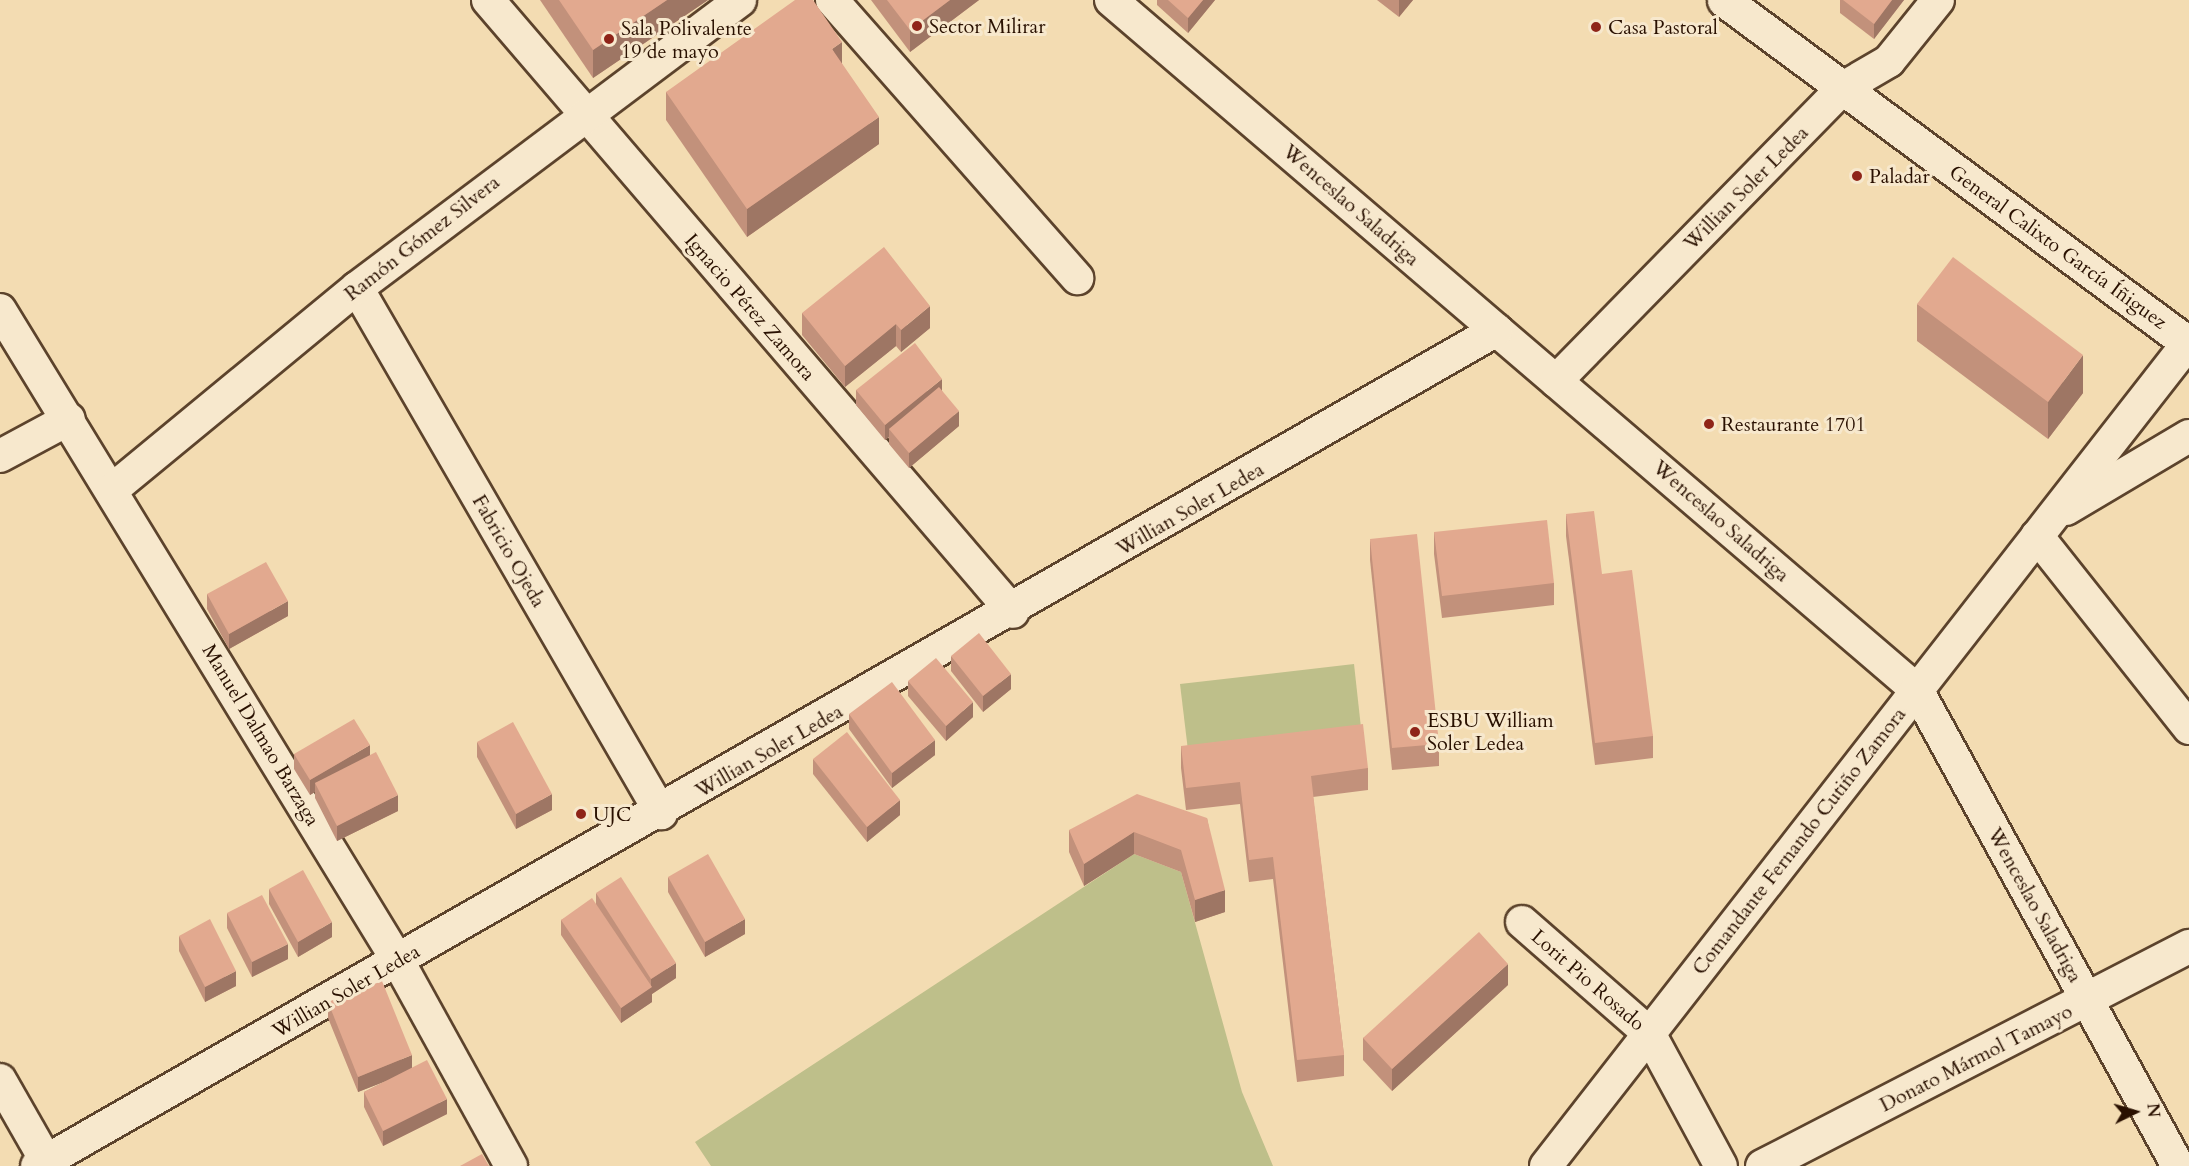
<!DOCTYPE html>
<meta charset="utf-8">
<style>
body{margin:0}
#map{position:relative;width:2189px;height:1166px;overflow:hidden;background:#f3dcb2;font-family:Cardo,serif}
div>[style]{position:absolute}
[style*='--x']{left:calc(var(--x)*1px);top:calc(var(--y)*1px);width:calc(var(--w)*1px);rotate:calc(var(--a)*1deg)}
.green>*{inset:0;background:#bebf8a}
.roads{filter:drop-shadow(2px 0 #5c432c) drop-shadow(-2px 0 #5c432c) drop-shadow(0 2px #5c432c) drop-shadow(0 -2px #5c432c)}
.minor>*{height:32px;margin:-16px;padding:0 16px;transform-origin:16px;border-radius:16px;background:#f7e8cd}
.secondary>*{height:33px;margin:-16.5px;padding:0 16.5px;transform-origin:16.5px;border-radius:16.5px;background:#f7e8cd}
.wall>*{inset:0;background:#c2917b}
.shaded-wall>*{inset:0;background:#9e7664}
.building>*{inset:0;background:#e2a98f}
.dots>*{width:16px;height:16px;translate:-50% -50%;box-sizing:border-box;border:3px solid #f7e8cd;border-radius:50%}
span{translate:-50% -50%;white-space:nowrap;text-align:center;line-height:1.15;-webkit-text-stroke:6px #f7e8cd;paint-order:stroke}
.poi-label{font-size:20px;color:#291000}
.left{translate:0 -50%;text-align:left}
.street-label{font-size:20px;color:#291000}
.north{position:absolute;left:2105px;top:1082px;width:60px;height:60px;-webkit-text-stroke:4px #f7e8cd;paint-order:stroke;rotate:85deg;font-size:16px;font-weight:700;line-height:24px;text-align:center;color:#291000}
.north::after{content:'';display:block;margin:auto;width:21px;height:27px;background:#291000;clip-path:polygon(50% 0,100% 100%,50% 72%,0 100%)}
</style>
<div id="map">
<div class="green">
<i style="clip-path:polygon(1354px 664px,1363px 746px,1190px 767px,1180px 684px)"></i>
<i style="clip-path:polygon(1134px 854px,1181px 872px,1242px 1092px,1273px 1166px,711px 1166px,695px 1142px)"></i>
</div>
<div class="roads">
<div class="minor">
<i style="--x:488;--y:0;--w:806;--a:49.38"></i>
<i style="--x:832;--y:0;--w:371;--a:48.6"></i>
<i style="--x:1111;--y:0;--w:1061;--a:40.57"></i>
<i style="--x:1917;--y:690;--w:543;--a:61.26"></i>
<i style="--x:357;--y:288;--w:607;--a:59.93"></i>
<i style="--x:0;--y:310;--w:763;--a:58.56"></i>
<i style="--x:398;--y:961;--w:234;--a:61.1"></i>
<i style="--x:1556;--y:381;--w:410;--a:-45.6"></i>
<i style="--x:1843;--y:88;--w:53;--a:-30.4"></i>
<i style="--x:1889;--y:61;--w:78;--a:-51.2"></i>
<i style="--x:0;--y:456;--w:78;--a:-28.2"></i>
<i style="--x:113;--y:489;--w:316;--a:-39.5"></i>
<i style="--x:357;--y:288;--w:479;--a:-36.9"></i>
<i style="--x:2066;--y:509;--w:143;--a:-30.7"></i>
<i style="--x:2037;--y:536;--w:245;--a:51.6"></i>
<i style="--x:1522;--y:922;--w:169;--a:41.2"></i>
<i style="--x:1649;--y:1033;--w:151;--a:61.6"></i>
<i style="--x:0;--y:1080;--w:99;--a:60.3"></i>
<i style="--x:37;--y:1166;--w:1682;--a:-29.8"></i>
<i style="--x:1546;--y:1166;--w:1044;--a:-52.04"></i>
</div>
<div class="secondary">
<i style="--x:1724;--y:0;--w:578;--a:36.49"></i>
<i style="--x:1762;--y:1166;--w:480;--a:-27.3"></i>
</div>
</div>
<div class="wall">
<i style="clip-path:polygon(540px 0,708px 0,593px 78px)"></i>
<i style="clip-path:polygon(871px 0,979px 0,910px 52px)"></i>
<i style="clip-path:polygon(1157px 0,1215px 0,1188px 33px,1157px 5px)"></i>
<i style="clip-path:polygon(1377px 0,1413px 0,1399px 17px)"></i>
<i style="clip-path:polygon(1840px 0,1904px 0,1874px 39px,1840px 13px)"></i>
<i style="clip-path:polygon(842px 64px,879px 144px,747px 237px,666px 120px,666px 92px)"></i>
<i style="clip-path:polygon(1917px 304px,2083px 393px,2048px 439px,1917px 341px)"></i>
<i style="clip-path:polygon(802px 313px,930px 328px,901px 352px,896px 346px,845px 387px,802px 335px)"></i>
<i style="clip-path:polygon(856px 390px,942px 391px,959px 426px,909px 468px,889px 444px,889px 437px,885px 440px,856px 405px)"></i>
<i style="clip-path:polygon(1566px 514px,1653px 736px,1653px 758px,1595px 765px,1566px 536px)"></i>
<i style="clip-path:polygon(1434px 532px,1554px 583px,1554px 605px,1442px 618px,1434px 554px)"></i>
<i style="clip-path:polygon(1370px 539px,1439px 744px,1439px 766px,1392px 770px,1370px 560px)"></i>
<i style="clip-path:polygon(207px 594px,288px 616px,229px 649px,207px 609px)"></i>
<i style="clip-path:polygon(951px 656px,1011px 689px,983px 712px,951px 671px)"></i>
<i style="clip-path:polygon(908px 681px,973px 717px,946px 741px,908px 696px)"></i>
<i style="clip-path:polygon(849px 714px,935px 755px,892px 788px,849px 729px)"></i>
<i style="clip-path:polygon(477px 742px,552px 810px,516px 829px,477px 757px)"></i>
<i style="clip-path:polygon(1181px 746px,1368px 768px,1368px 790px,1313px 797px,1344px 1055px,1344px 1076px,1297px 1082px,1273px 879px,1249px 882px,1240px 804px,1186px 810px,1181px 768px)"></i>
<i style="clip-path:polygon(294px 754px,370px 755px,398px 811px,337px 841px,315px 798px,315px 792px,310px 795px,294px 769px)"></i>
<i style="clip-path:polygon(813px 759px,900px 815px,867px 842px,813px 774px)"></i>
<i style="clip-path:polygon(1207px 818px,1225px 912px,1195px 922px,1181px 872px,1134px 854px,1084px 886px,1069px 852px,1069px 830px)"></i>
<i style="clip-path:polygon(668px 877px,745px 934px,705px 957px,668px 892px)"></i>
<i style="clip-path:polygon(269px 889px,332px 937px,298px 957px,269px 904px)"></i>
<i style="clip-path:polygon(596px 893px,676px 978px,652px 994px,652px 1002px,621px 1023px,561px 935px,561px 920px,596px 905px)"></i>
<i style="clip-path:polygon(227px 913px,288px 959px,252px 977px,227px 928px)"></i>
<i style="clip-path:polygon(179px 936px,236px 986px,205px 1002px,179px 951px)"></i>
<i style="clip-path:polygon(1508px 985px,1392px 1091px,1363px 1060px,1363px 1038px)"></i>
<i style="clip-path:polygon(328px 1002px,412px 1068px,447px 1114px,383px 1146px,364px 1107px,364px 1092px,388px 1080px,358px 1092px,328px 1018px)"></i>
</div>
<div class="shaded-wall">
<i style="clip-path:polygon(667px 0,708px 0,593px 78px,593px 50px)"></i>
<i style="clip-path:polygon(950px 0,979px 0,910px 52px,910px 30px)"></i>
<i style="clip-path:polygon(1203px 0,1215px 0,1188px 33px,1188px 18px)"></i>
<i style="clip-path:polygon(1399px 0,1413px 0,1399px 17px)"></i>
<i style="clip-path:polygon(1892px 0,1904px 0,1874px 39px,1874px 24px)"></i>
<i style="clip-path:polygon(842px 42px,842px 70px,832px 49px)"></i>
<i style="clip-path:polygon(879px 117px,879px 144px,747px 237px,747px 209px)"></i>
<i style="clip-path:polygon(930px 306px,930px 328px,901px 352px,901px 330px)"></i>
<i style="clip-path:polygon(896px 324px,896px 346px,845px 387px,845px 366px)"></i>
<i style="clip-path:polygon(2083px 355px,2083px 393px,2048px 439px,2048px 402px)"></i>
<i style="clip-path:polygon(942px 379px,942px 394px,889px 429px,889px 437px,885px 440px,885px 425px)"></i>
<i style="clip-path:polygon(959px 411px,959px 426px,909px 468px,909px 453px)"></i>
<i style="clip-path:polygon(288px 601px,288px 616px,229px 649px,229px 634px)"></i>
<i style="clip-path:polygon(1011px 674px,1011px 689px,983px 712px,983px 696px)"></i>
<i style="clip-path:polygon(973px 702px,973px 717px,946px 741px,946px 726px)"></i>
<i style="clip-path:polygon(935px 740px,935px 755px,892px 788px,892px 773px)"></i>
<i style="clip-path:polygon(370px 745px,370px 760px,315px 783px,315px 792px,310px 795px,310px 780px)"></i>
<i style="clip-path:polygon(552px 794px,552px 810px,516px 829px,516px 814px)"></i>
<i style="clip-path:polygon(398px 795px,398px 811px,337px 841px,337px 826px)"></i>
<i style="clip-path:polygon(900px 800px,900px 815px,867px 842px,867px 827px)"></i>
<i style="clip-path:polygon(1134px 832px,1134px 854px,1084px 886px,1084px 864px)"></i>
<i style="clip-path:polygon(1225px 890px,1225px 912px,1195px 922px,1195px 900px)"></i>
<i style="clip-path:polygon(745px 919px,745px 934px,705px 957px,705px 942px)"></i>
<i style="clip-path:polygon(332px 922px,332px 937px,298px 957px,298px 942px)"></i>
<i style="clip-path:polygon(288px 944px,288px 959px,252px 977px,252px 962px)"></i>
<i style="clip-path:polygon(676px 963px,676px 978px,652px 994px,652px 1002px,621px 1023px,621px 1008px,651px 987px,651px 979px)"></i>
<i style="clip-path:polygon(1508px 964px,1508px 985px,1392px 1091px,1392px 1069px)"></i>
<i style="clip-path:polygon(236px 971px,236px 986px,205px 1002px,205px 987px)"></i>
<i style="clip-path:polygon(412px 1055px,412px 1071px,358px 1092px,358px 1077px)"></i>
<i style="clip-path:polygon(447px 1099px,447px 1114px,383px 1146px,383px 1131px)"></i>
</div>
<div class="building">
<i style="clip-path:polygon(559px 0,667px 0,593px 50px)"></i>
<i style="clip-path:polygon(795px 0,813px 0,842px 42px,832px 49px,879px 117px,747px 209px,666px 92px)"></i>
<i style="clip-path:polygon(887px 0,950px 0,910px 30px)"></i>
<i style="clip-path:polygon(1168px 0,1203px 0,1188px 18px)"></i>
<i style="clip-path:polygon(1843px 0,1892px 0,1874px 24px)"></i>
<i style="clip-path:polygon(884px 247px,930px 306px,901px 330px,896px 324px,845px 366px,802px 313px)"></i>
<i style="clip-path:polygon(1953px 257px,2083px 355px,2048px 402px,1917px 304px)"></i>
<i style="clip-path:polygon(915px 343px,942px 379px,885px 425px,856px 390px)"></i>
<i style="clip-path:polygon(939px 387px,959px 411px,909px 453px,889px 429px)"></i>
<i style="clip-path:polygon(1594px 511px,1602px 574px,1632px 570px,1653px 736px,1595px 743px,1566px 514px)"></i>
<i style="clip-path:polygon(1547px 520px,1554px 583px,1442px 596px,1434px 532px)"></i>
<i style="clip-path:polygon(1417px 534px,1439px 744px,1392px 748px,1370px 539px)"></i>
<i style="clip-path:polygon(266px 562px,288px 601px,229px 634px,207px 594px)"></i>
<i style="clip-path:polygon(979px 633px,1011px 674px,983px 696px,951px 656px)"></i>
<i style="clip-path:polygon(936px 658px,973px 702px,946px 726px,908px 681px)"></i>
<i style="clip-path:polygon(892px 682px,935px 740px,892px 773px,849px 714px)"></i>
<i style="clip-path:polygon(354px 719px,370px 745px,310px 780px,294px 754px)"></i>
<i style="clip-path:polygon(513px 722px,552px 794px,516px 814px,477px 742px)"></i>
<i style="clip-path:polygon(1363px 724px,1368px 768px,1311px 776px,1344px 1055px,1297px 1060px,1273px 857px,1249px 860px,1240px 782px,1186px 788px,1181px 746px)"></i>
<i style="clip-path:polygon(847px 732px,900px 800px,867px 827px,813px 759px)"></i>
<i style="clip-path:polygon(376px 752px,398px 795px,337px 826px,315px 783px)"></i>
<i style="clip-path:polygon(1137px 794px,1207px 818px,1225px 890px,1195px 900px,1181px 850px,1134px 832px,1084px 864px,1069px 830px)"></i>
<i style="clip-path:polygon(708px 854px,745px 919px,705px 942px,668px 877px)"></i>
<i style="clip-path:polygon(303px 870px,332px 922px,298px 942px,269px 889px)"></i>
<i style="clip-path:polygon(621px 877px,676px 963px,651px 979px,596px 893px)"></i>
<i style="clip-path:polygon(262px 895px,288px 944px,252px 962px,227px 913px)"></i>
<i style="clip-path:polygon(592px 898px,652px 987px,621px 1008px,561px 920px)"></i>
<i style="clip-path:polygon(210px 919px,236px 971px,205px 987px,179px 936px)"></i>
<i style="clip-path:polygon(1479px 932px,1508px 964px,1392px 1069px,1363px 1038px)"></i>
<i style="clip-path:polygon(382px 981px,412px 1055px,358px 1077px,328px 1002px)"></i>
<i style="clip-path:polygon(427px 1060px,447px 1099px,383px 1131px,364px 1092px)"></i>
<i style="clip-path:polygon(482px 1154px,489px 1166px,460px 1166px)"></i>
</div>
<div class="dots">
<i style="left:917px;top:26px;background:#8f2418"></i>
<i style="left:1596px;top:27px;background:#8f2418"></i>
<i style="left:609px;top:39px;background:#8f2418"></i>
<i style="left:1857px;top:176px;background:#8f2418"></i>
<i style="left:1709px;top:424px;background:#8f2418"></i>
<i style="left:1415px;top:732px;background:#8f2418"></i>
<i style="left:581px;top:814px;background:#8f2418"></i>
</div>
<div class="poi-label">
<span class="left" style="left:929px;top:26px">Sector Milirar</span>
<span class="left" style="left:1608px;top:27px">Casa Pastoral</span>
<span class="left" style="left:621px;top:40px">Sala Polivalente<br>19 de mayo</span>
<span class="left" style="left:1869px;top:176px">Paladar</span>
<span class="left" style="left:1721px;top:424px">Restaurante 1701</span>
<span class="left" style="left:1427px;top:732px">ESBU William<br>Soler Ledea</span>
<span class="left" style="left:593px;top:814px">UJC</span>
</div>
<div class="street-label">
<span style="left:1746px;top:188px;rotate:-45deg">Willian Soler Ledea</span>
<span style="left:1351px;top:205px;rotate:41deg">Wenceslao Saladriga</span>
<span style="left:422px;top:238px;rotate:-38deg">Ramón Gómez Silvera</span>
<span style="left:2058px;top:247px;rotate:36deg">General Calixto García Íñiguez</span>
<span style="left:750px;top:307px;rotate:49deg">Ignacio Pérez Zamora</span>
<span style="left:1190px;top:509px;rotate:-30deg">Willian Soler Ledea</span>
<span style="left:1721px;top:521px;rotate:41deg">Wenceslao Saladriga</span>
<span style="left:509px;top:551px;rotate:60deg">Fabricio Ojeda</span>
<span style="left:261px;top:735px;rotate:59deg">Manuel Dalmao Barzaga</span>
<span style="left:769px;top:751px;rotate:-30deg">Willian Soler Ledea</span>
<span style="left:1799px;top:841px;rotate:-52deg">Comandante Fernando Cutiño Zamora</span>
<span style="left:2035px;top:905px;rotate:61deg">Wenceslao Saladriga</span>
<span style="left:1588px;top:980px;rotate:41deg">Lorit Pio Rosado</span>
<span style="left:346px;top:991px;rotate:-30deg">Willian Soler Ledea</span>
<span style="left:1976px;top:1058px;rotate:-27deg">Donato Mármol Tamayo</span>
</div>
<div class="north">N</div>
</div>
